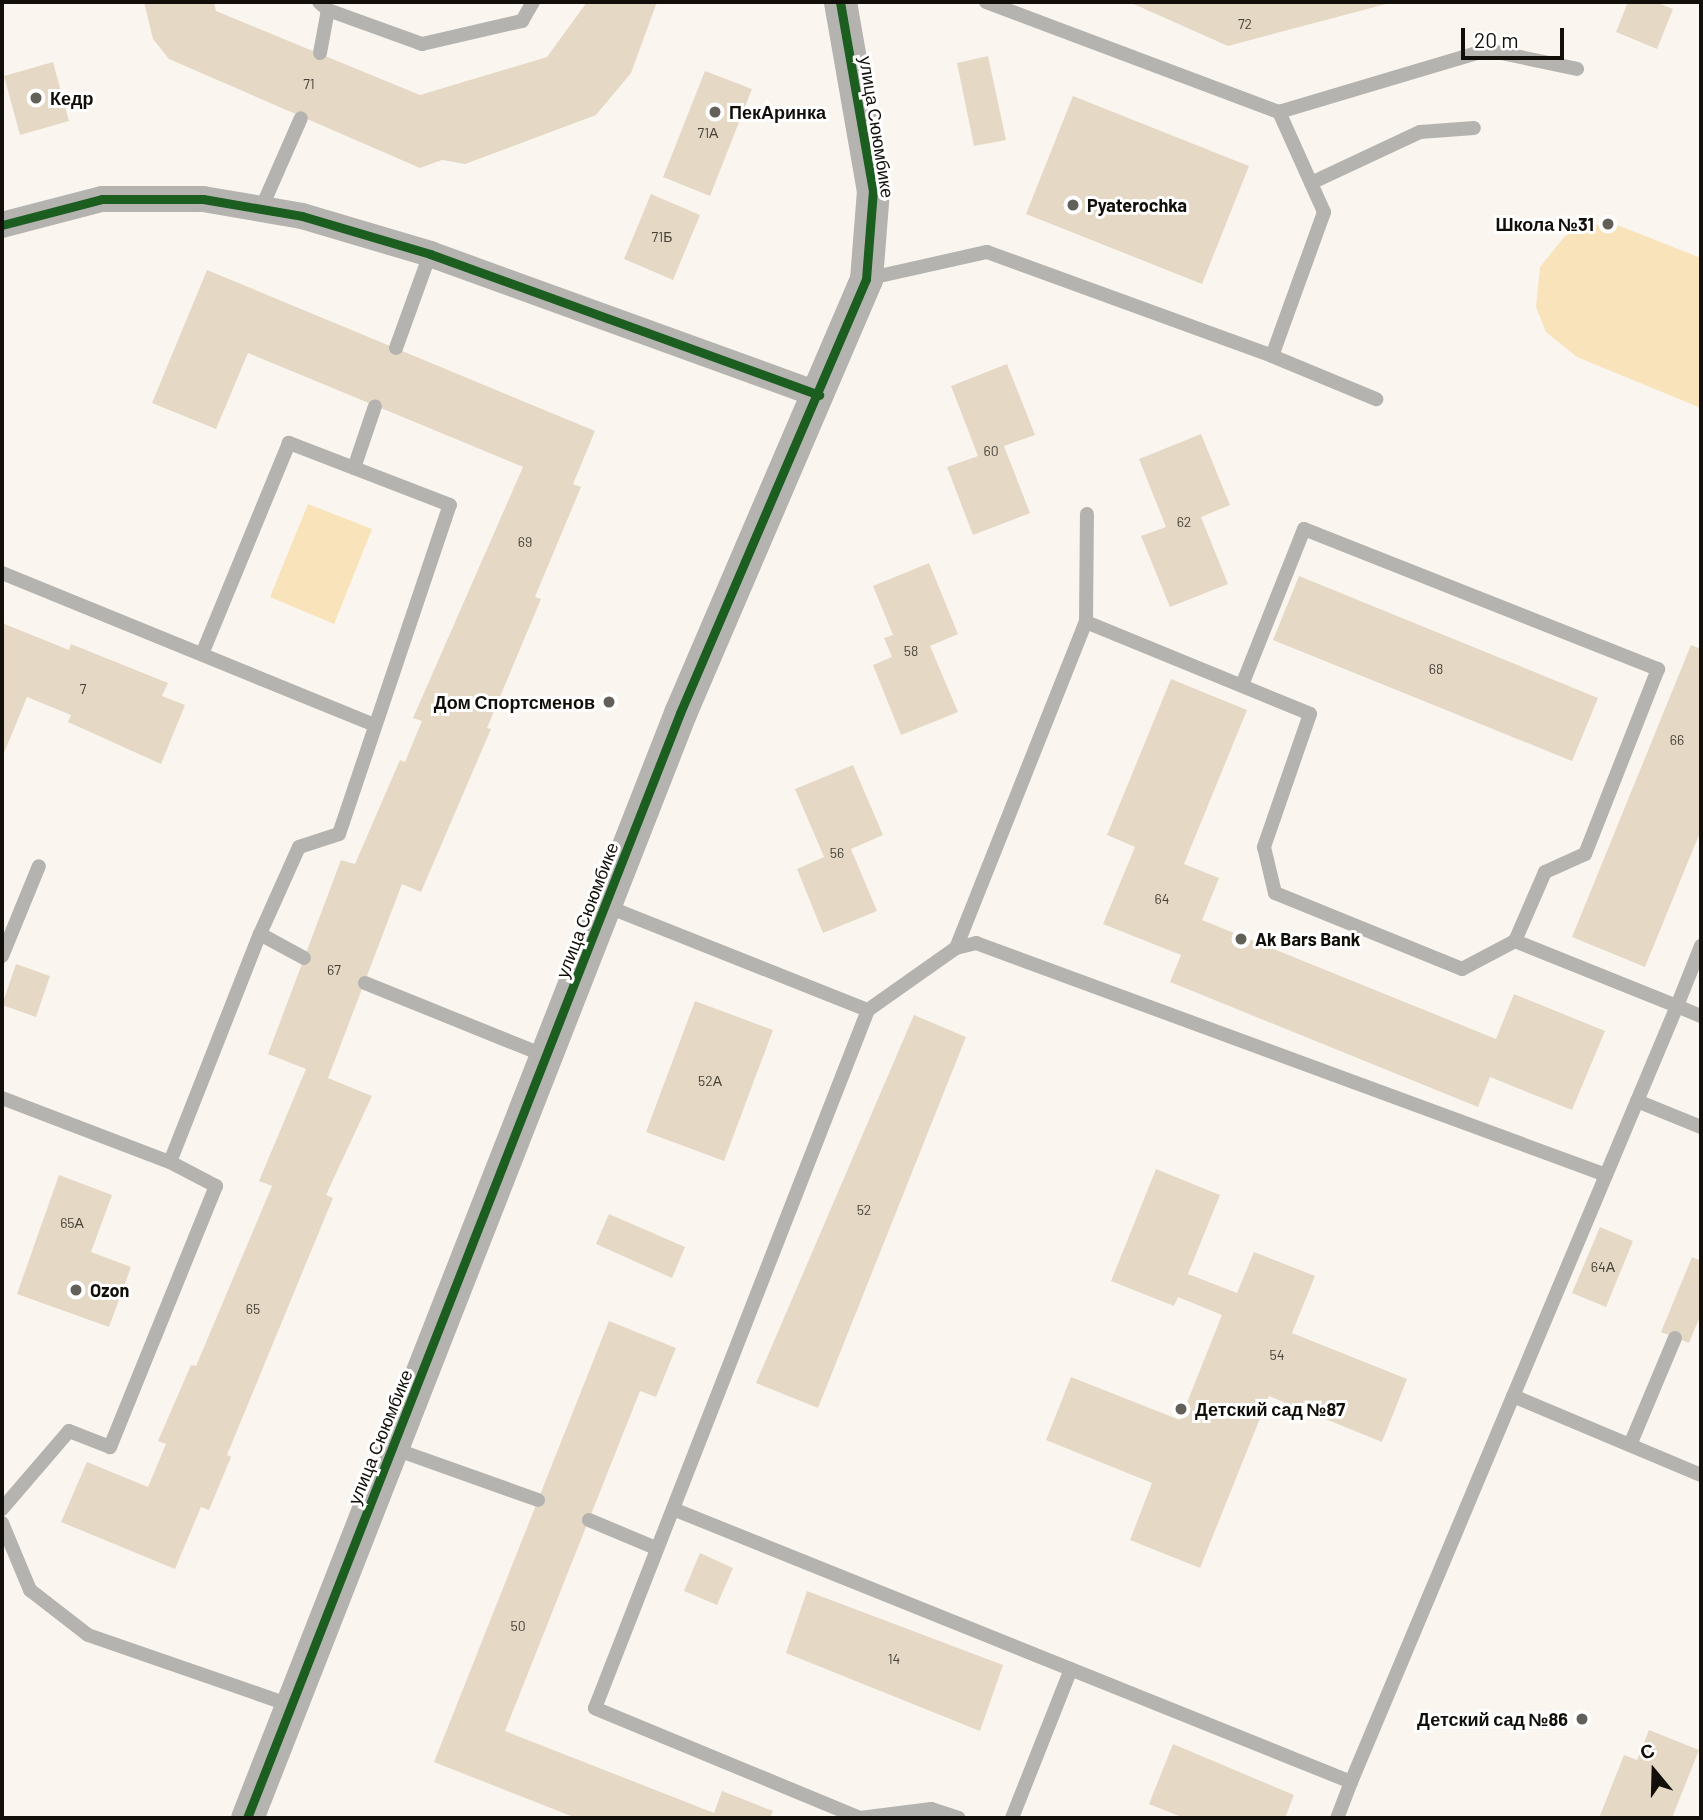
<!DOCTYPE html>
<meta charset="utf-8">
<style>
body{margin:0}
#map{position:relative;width:1703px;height:1820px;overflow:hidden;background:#faf6ef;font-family:Barlow,sans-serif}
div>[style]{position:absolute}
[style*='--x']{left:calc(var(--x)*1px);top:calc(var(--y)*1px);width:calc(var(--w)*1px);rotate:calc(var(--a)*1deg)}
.green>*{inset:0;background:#f9e3bb}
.building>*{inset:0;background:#e5d9c6}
.service>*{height:14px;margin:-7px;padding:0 7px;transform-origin:7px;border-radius:7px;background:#b5b3af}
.minor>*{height:26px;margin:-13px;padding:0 13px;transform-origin:13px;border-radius:13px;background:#b5b3af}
.tertiary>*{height:33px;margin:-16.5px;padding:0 16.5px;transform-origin:16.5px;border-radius:16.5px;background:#b5b3af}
.cycleway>*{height:9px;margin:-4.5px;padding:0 4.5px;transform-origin:4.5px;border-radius:4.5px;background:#1b5e20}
.dots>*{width:19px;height:19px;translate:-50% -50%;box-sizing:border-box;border:4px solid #fff;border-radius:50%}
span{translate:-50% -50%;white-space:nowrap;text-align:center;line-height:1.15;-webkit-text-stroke:6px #fff;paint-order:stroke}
.number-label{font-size:14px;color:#474239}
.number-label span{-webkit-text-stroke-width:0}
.poi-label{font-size:18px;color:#120f0a;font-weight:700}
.left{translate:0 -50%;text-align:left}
.right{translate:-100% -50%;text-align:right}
.street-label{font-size:18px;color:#120f0a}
.frame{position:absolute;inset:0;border:4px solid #120f0a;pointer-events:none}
.north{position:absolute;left:1619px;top:1736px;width:70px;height:70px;-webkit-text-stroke:5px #fff;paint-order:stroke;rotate:341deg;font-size:19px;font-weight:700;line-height:28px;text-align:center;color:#120f0a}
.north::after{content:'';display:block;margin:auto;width:24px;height:32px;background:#120f0a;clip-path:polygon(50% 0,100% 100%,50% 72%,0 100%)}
.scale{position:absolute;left:1461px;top:28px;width:103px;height:32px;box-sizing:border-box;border:4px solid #120f0a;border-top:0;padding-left:9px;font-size:21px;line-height:24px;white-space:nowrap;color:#120f0a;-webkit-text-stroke:5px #fff;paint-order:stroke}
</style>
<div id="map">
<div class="green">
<i style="clip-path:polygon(1590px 225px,1617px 225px,1701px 258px,1701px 408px,1577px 357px,1546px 332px,1536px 307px,1540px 267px,1565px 236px)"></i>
<i style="clip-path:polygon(308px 504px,372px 529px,334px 624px,270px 597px)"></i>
</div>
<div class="building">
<i style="clip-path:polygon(144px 2px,214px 2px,216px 11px,420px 95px,547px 57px,587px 2px,657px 2px,631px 73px,596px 115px,465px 164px,442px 160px,420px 168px,169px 59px,153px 39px)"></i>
<i style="clip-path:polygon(1129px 2px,1390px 2px,1390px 3px,1228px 46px)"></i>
<i style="clip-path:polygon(1628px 2px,1656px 2px,1673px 9px,1657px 49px,1616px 32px)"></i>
<i style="clip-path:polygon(988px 56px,1006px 140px,974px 146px,957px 63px)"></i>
<i style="clip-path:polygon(53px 62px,69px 121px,20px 135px,4px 76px)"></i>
<i style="clip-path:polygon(705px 71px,752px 89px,710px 196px,663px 177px)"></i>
<i style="clip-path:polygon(1073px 96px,1249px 166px,1202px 284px,1026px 214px)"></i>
<i style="clip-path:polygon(651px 194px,700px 215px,673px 280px,624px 259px)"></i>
<i style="clip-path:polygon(207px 270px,595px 431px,573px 484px,581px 487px,535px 597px,541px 599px,487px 728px,491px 729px,421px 892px,402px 884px,328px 1078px,372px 1096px,326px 1195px,333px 1198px,227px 1455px,231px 1457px,209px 1510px,201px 1507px,175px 1569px,61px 1522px,87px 1462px,148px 1487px,166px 1444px,158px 1441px,191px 1365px,196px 1366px,272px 1186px,259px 1181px,306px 1069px,268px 1054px,341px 860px,355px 864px,400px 760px,405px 762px,422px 721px,413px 718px,523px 467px,248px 353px,216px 429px,152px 403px)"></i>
<i style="clip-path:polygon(1007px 364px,1035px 435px,1004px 446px,1030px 513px,973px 535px,947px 467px,978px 456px,951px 386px)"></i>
<i style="clip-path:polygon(1201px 434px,1230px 505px,1201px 517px,1228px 584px,1170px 607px,1141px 536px,1166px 527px,1139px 459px)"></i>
<i style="clip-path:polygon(929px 563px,958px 634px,930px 646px,958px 712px,901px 735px,873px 665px,892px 657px,884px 638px,893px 635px,873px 586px)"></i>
<i style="clip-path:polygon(1299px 576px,1598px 698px,1572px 761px,1273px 640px)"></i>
<i style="clip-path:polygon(2px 623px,69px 650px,71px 644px,168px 683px,162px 696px,185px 705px,161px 764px,68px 722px,71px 715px,27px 697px,2px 758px)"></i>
<i style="clip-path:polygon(1691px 645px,1701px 649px,1701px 830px,1645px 967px,1572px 937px)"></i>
<i style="clip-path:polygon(1171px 679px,1247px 710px,1184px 864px,1219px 878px,1202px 920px,1496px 1039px,1514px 994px,1605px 1031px,1572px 1110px,1490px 1077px,1478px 1107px,1170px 982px,1181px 955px,1103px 924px,1135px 847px,1107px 835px)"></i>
<i style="clip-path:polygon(853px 765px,883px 835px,851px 849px,877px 911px,823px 933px,797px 869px,824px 857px,795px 789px)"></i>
<i style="clip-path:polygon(16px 964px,50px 976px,36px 1017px,2px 1005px)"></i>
<i style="clip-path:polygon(695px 1001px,773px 1030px,724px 1161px,646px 1132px)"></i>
<i style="clip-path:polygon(914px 1015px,966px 1037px,818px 1408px,756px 1383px)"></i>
<i style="clip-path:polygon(1156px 1169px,1220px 1195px,1188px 1274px,1237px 1293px,1254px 1252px,1315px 1276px,1292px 1333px,1407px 1379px,1382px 1442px,1269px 1396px,1200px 1568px,1130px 1540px,1152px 1483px,1046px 1440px,1071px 1377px,1180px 1420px,1222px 1315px,1178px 1297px,1174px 1306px,1111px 1281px)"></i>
<i style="clip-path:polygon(59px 1175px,112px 1195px,91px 1252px,131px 1267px,109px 1327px,17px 1294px)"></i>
<i style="clip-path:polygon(609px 1214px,685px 1247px,672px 1278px,596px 1244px)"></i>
<i style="clip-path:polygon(1600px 1227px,1633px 1241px,1606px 1307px,1572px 1293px)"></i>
<i style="clip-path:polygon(1692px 1257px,1701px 1261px,1701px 1314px,1689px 1343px,1661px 1332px)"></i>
<i style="clip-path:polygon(609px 1321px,676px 1348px,656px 1397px,640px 1391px,505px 1731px,714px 1813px,722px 1791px,773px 1811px,770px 1818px,576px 1818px,434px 1762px)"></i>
<i style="clip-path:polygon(700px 1553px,733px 1568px,717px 1605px,684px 1591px)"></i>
<i style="clip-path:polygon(807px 1591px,1003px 1665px,980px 1731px,786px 1653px)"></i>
<i style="clip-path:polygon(1649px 1730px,1699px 1750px,1672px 1818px,1599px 1818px,1624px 1755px,1637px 1760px)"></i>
<i style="clip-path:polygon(1173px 1744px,1294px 1795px,1285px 1818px,1184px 1818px,1149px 1804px)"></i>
</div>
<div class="service">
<i style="--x:319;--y:2;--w:12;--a:42"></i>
<i style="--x:328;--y:10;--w:100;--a:19.9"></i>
<i style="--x:422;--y:44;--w:103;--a:-13"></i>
<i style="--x:522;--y:21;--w:22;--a:-60"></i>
<i style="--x:986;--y:2;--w:313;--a:20.6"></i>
<i style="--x:1279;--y:112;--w:217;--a:-16.6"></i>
<i style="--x:1487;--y:50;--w:92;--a:11.9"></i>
<i style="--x:320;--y:53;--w:44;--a:-79.5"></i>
<i style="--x:1311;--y:183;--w:120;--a:-25.1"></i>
<i style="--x:1420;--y:132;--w:54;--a:-4.2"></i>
<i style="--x:261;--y:209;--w:99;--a:-66.3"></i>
<i style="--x:866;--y:279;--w:124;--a:-12.6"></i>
<i style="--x:987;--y:252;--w:303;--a:20"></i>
<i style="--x:1272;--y:356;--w:153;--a:-70.1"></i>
<i style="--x:1324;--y:212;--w:110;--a:-114.2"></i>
<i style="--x:396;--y:348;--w:100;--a:-70.1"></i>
<i style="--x:1272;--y:356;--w:113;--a:22.5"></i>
<i style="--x:354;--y:468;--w:65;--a:-71.3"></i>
<i style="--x:2;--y:573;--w:402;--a:22.2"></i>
<i style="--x:1086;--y:622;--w:108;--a:-89.5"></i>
<i style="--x:1242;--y:685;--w:168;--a:-68.3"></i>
<i style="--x:1304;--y:529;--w:381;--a:21.6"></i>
<i style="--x:1658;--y:669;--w:199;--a:111.5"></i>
<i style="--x:1585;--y:854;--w:44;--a:155.8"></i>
<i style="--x:1545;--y:872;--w:75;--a:113.5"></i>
<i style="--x:606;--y:906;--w:282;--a:21.7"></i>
<i style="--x:868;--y:1010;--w:108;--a:-35.2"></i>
<i style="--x:956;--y:948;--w:21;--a:-14"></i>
<i style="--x:976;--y:943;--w:671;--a:20.22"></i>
<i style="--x:1606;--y:1175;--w:183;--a:-67.2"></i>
<i style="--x:1677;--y:1006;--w:26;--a:23"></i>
<i style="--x:260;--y:934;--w:50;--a:28.6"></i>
<i style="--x:956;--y:948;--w:351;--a:-68.3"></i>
<i style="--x:1086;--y:622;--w:242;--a:22.3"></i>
<i style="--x:1310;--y:714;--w:141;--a:109.1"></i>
<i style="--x:1264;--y:847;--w:47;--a:76.6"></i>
<i style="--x:1275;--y:893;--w:202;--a:22.1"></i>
<i style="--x:1462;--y:969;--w:60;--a:-27.8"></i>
<i style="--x:1515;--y:941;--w:175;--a:21.9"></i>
<i style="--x:1677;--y:1006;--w:65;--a:-68.2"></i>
<i style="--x:2;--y:956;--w:97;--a:-67.7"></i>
<i style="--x:365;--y:983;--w:195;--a:22"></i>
<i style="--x:2;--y:1098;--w:180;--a:20.9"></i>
<i style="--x:170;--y:1162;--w:52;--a:27.6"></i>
<i style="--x:216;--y:1186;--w:282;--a:112.1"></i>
<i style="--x:110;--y:1447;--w:44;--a:-158.7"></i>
<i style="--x:69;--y:1431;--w:103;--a:130.7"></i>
<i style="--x:1637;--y:1101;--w:69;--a:22.1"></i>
<i style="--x:170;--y:1162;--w:245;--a:-68.5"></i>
<i style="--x:260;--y:934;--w:95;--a:-65.9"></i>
<i style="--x:299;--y:847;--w:42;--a:-18"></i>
<i style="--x:339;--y:834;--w:347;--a:-71.4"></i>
<i style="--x:450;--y:505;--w:173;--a:-158.9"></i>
<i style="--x:289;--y:443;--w:228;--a:112.4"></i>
<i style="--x:1513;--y:1396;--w:204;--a:22.8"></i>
<i style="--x:1630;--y:1445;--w:116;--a:-67.2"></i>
<i style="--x:392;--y:1448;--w:155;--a:19.6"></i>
<i style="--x:673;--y:1509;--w:731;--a:21.93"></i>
<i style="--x:1351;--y:1782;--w:39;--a:111"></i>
<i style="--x:589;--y:1520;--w:73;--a:22.7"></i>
<i style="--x:2;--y:1523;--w:73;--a:67.3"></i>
<i style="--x:30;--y:1590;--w:73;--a:37.8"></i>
<i style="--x:88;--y:1635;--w:214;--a:19.1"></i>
<i style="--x:1351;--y:1782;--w:658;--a:-67.21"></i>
<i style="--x:860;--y:1818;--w:287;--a:-157.5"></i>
<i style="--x:595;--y:1708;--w:749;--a:-68.64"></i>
<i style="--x:860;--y:1818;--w:72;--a:-7.2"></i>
<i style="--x:931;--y:1809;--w:29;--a:18"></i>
<i style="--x:1012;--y:1818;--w:160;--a:-68.4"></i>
</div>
<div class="minor">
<i style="--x:2;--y:225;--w:103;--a:-14.6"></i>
<i style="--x:102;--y:199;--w:101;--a:0"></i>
<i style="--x:203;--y:199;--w:100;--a:9.7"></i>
<i style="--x:302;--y:216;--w:134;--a:16.5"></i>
<i style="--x:430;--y:254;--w:414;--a:19.9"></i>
</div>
<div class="tertiary">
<i style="--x:247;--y:1818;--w:1187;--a:-68.6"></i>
<i style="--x:680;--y:713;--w:472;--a:-66.8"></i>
<i style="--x:866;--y:279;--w:88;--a:-85.5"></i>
<i style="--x:873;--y:191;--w:192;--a:-99.9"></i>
</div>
<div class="cycleway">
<i style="--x:2;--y:225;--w:103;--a:-14.6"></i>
<i style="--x:102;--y:199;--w:101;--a:0"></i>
<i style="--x:203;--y:199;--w:100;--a:9.7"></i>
<i style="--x:302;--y:216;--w:134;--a:16.5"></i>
<i style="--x:430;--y:254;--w:414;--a:19.9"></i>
<i style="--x:247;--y:1818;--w:1187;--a:-68.6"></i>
<i style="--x:680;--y:713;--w:472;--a:-66.8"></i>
<i style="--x:866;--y:279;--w:88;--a:-85.5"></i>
<i style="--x:873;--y:191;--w:192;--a:-99.9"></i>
</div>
<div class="dots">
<i style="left:36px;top:98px;background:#63605a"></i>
<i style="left:715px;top:112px;background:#63605a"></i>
<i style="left:1073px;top:205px;background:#63605a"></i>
<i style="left:1608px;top:224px;background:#63605a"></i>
<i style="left:609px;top:702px;background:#63605a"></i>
<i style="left:1241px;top:939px;background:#63605a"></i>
<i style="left:76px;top:1290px;background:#63605a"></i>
<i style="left:1181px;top:1409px;background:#63605a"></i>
<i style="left:1582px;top:1719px;background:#63605a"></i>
</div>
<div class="number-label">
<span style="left:1245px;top:24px">72</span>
<span style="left:309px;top:84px">71</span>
<span style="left:708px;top:133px">71А</span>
<span style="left:662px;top:237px">71Б</span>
<span style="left:991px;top:451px">60</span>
<span style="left:1184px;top:522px">62</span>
<span style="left:525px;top:542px">69</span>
<span style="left:911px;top:651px">58</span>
<span style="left:1436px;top:669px">68</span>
<span style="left:83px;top:689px">7</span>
<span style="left:1677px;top:740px">66</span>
<span style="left:837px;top:853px">56</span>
<span style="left:1162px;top:899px">64</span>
<span style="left:334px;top:970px">67</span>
<span style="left:710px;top:1081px">52А</span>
<span style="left:864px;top:1210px">52</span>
<span style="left:72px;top:1223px">65А</span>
<span style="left:1603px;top:1267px">64А</span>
<span style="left:253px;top:1309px">65</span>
<span style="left:1277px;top:1355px">54</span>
<span style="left:518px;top:1626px">50</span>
<span style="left:894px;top:1659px">14</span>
</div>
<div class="poi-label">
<span class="left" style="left:50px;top:98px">Кедр</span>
<span class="left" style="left:729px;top:112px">ПекАринка</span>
<span class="left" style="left:1087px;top:205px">Pyaterochka</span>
<span class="right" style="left:1594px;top:224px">Школа №31</span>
<span class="right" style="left:595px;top:702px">Дом Спортсменов</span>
<span class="left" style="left:1255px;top:939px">Ak Bars Bank</span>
<span class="left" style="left:90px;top:1290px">Ozon</span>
<span class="left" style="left:1195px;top:1409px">Детский сад №87</span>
<span class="right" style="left:1568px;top:1719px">Детский сад №86</span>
</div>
<div class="street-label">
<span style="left:877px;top:127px;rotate:81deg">улица Сююмбике</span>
<span style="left:587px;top:910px;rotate:-69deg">улица Сююмбике</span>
<span style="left:380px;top:1437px;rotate:-68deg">улица Сююмбике</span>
</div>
<div class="frame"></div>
<div class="north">С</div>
<div class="scale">20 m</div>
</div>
